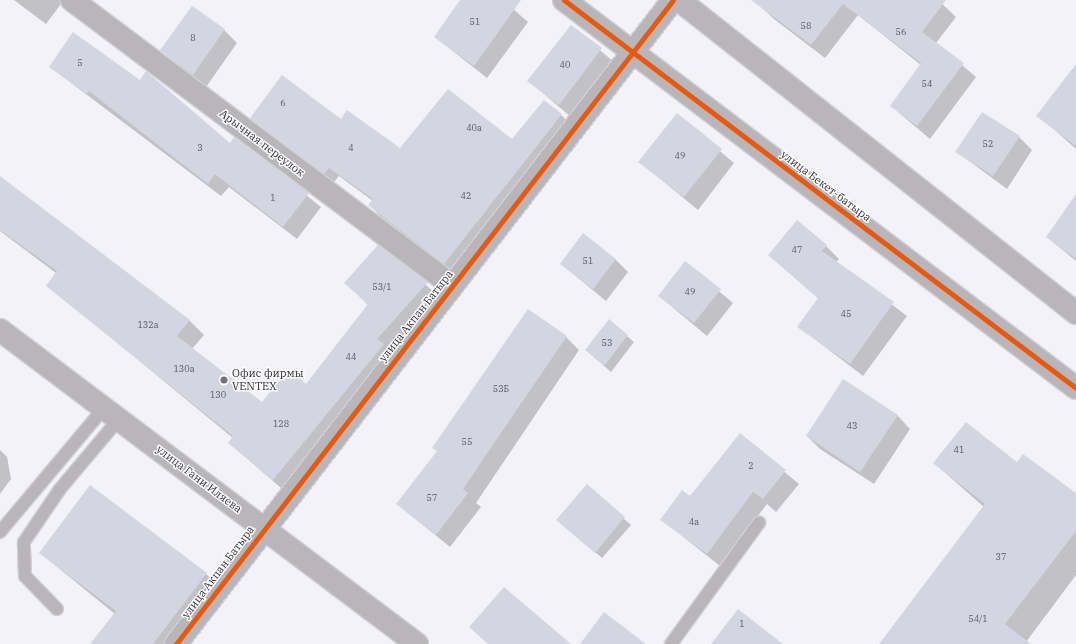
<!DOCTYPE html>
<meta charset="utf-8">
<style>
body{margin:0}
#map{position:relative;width:1076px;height:644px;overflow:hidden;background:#f3f2f8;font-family:"IBM Plex Serif",serif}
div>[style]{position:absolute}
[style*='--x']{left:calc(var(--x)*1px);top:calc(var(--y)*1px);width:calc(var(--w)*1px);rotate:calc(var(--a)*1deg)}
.shadow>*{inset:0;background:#0003}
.building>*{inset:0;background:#d3d6e1}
.roads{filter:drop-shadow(1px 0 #d1cfd5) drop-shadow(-1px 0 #d1cfd5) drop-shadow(0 1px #d1cfd5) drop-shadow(0 -1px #d1cfd5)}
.service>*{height:12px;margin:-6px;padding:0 6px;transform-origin:6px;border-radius:6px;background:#b8b6b9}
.minor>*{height:22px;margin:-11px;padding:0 11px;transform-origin:11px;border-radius:11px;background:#b8b6b9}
.cycleway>*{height:5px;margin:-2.5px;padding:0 2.5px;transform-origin:2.5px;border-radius:2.5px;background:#e8590c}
.dots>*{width:11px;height:11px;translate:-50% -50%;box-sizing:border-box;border:2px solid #fefefe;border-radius:50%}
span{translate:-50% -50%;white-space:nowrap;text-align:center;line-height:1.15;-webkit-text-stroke:3px #fefefe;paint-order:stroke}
.number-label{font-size:9px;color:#595763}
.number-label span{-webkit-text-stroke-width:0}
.street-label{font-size:11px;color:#302d39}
.poi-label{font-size:11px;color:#302d39}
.left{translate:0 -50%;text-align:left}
</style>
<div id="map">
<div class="shadow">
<i style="clip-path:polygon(14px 0,64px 0,46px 24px)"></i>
<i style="clip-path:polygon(462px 0,503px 0,528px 22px,487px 78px,435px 37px)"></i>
<i style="clip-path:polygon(765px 0,938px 0,956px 17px,936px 43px,976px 77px,930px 139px,891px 106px,921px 65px,858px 15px,825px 58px,774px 19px,760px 6px)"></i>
<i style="clip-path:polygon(571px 26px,614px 62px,572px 118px,529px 81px)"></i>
<i style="clip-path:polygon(224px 30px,237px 43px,206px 87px,161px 50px)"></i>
<i style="clip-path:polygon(1076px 66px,1076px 149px,1038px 115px)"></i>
<i style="clip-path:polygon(50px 67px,231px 144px,235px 139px,321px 207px,297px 239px,229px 187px,221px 196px)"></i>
<i style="clip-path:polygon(561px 115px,571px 124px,454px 272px,379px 215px,370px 205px,373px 201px,339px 176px,334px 182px,251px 117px,341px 121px,400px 149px,512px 141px)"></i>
<i style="clip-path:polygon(677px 115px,734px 163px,698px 210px,640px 162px)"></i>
<i style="clip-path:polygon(1019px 137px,1032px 150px,1007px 189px,957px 152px)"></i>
<i style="clip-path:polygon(0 178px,189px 320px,204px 335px,192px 349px,262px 403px,306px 385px,368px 305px,346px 283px,378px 247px,442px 298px,288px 494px,229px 443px,233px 438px,47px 285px,56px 273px,0 231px)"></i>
<i style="clip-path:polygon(1076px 214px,1076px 261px,1047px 237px)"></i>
<i style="clip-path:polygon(826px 246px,839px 259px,836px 262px,907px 316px,863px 376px,799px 327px,819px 299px,769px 255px)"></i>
<i style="clip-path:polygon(615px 259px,628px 272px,606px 301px,561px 264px)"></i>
<i style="clip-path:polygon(685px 263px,733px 303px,707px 336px,659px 296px)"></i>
<i style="clip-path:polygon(609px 321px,634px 342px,611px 372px,586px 350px)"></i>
<i style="clip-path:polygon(566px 337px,579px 350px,476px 503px,481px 507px,450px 547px,397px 504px,438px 452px,433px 447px)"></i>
<i style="clip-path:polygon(897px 415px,910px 429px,874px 484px,820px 449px,807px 436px)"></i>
<i style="clip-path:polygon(740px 435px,799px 484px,776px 512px,767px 504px,720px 566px,662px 520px,690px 497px)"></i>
<i style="clip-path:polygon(0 450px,7px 457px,11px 479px,0 494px)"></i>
<i style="clip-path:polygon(934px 463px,1017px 464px,1076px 495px,1076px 575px,1026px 642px,1028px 644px,883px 644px,984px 507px)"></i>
<i style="clip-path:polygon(587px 486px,631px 525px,602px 558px,564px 526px)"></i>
<i style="clip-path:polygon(40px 553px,206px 574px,225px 592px,185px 644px,91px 644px,115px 614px)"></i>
</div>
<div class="building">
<i style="clip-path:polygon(460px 0,521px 0,474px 66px,434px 37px)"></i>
<i style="clip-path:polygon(751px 0,946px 0,922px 32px,964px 63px,917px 126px,890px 106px,921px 63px,843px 4px,811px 45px)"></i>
<i style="clip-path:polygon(192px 6px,225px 29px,193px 75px,160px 50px)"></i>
<i style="clip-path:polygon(571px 25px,602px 48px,559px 105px,527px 81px)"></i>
<i style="clip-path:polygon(73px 32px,140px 80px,146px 71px,230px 143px,234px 137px,309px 193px,283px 227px,215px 174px,208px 184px,89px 91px,87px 94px,49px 67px)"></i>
<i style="clip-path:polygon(1076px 64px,1076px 146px,1036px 116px)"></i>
<i style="clip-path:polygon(282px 75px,341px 119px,347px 110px,400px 148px,448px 89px,512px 139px,544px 100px,562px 114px,444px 264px,368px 205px,373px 199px,329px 168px,324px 174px,250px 118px)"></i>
<i style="clip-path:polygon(982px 112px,1020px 136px,993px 176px,955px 152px)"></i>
<i style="clip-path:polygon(677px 113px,722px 149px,684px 197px,638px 162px)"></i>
<i style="clip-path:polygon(0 176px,190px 320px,177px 336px,262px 402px,288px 370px,306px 384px,368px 304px,344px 283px,378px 245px,428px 282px,377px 339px,384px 344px,273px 480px,228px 443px,233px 436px,46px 286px,57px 271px,0 230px)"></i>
<i style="clip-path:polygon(1076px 194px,1076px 259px,1046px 237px)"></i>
<i style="clip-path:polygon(797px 220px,827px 245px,822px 251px,894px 302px,850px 364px,797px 327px,818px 298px,768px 255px)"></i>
<i style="clip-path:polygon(583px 233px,616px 259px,593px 289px,560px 264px)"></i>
<i style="clip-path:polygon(685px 261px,721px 289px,694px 323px,658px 296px)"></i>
<i style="clip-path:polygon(528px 309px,567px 336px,463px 489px,468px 493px,436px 535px,396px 504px,437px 451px,432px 448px)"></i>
<i style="clip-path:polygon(609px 319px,628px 335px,604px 366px,585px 350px)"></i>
<i style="clip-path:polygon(843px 379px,898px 415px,860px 472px,806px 436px)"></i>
<i style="clip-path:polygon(966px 422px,1017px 462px,1023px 454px,1076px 493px,1076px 531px,1005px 624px,1031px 644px,879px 644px,985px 504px,933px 463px)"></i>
<i style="clip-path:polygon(740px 433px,786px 470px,763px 499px,753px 492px,707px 554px,660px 520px,682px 490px,690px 496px)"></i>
<i style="clip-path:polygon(587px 484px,625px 517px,595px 553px,556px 520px)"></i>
<i style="clip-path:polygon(90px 485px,207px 573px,153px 644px,90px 644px,116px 611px,39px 553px)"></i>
<i style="clip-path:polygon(504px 587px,571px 644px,488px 644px,469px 627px)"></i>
<i style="clip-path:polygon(738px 609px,783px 644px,711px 644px)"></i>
<i style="clip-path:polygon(604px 612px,646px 644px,580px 644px)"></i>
</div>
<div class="roads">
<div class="service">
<i style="--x:0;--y:532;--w:162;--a:-50"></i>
<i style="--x:57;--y:609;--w:46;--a:-134.1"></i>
<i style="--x:25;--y:576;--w:34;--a:-92"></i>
<i style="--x:24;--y:542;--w:64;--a:-55.8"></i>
<i style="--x:60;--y:489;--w:92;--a:-49.9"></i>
<i style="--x:671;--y:644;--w:150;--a:-54"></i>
</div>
<div class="minor">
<i style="--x:72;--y:0;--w:475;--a:36.9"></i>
<i style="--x:564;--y:0;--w:642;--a:37.16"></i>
<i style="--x:679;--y:0;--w:506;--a:38.25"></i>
<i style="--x:0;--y:330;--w:522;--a:36.98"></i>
<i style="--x:176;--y:644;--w:813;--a:-52.34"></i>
</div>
</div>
<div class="cycleway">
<i style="--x:564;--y:0;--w:642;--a:37.16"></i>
<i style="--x:176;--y:644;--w:813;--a:-52.34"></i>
</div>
<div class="dots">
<i style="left:224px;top:380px;background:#74727c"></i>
</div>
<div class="number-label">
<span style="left:475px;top:22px">51</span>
<span style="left:806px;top:26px">58</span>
<span style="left:901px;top:32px">56</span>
<span style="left:193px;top:38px">8</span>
<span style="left:80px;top:63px">5</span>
<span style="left:565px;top:65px">40</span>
<span style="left:927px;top:84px">54</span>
<span style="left:283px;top:103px">6</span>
<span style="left:474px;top:128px">40а</span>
<span style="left:988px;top:144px">52</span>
<span style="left:200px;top:148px">3</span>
<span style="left:351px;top:148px">4</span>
<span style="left:680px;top:156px">49</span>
<span style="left:466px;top:196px">42</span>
<span style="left:273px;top:198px">1</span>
<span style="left:797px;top:250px">47</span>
<span style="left:588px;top:261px">51</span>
<span style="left:382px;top:287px">53/1</span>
<span style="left:690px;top:292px">49</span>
<span style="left:846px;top:314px">45</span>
<span style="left:148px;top:325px">132а</span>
<span style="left:607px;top:343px">53</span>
<span style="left:351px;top:357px">44</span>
<span style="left:184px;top:369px">130а</span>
<span style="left:501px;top:389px">53Б</span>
<span style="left:218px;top:395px">130</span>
<span style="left:281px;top:424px">128</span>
<span style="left:852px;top:426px">43</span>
<span style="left:467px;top:442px">55</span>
<span style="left:959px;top:450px">41</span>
<span style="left:751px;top:466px">2</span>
<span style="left:432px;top:498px">57</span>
<span style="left:694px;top:522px">4а</span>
<span style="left:1001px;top:557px">37</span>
<span style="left:978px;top:619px">54/1</span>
<span style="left:742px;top:624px">1</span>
</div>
<div class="street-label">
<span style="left:262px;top:143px;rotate:37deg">Арычная переулок</span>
<span style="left:826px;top:186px;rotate:37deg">улица Бекет-батыра</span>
<span style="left:416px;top:316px;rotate:-52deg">улица Акпан Батыра</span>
<span style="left:199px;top:479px;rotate:37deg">улица Гани Иляева</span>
<span style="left:218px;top:572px;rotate:-53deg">улица Акпан Батыра</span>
</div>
<div class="poi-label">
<span class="left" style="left:232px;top:380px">Офис фирмы<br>VENTEX</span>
</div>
</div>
